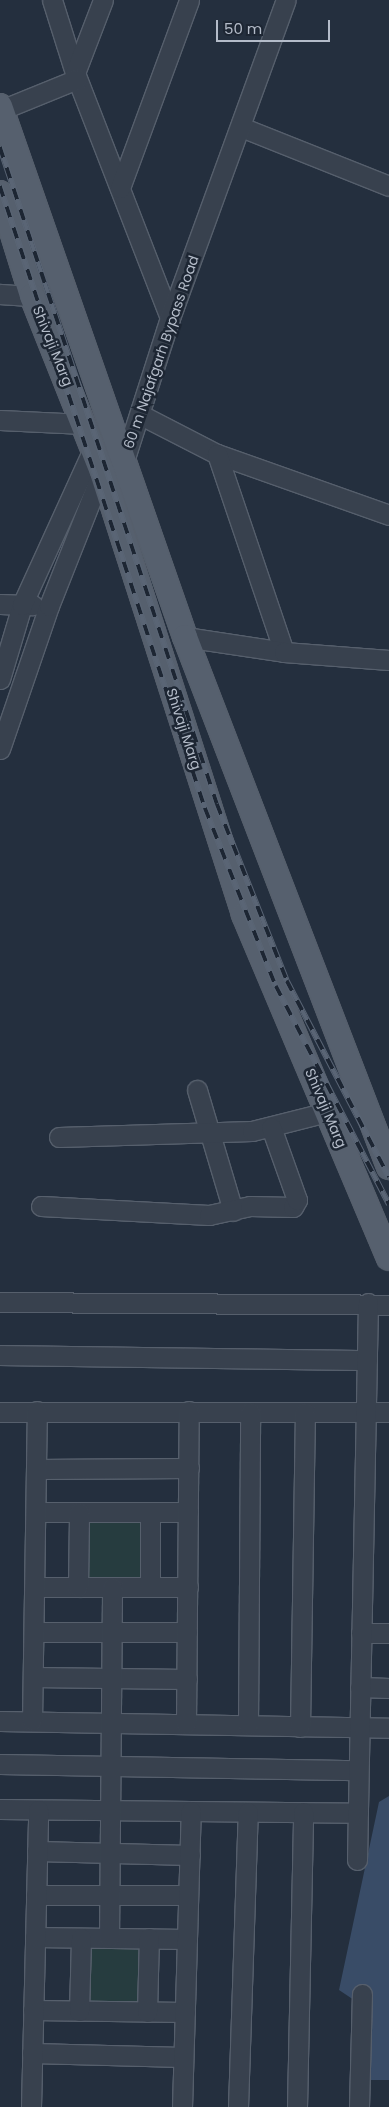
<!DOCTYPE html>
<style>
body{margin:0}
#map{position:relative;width:389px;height:2107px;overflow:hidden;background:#242f3e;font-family:Poppins,sans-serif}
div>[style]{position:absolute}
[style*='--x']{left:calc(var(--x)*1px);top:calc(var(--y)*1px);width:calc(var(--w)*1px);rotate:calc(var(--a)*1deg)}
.green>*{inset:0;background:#263c3f}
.water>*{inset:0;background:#394c67}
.roads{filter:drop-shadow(1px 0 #565f6c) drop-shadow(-1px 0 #565f6c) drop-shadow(0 1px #565f6c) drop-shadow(0 -1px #565f6c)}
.minor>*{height:19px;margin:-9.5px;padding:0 9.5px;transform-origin:9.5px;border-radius:9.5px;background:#38414e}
.major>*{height:24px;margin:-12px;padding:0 12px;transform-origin:12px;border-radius:12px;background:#56606e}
.rail>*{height:5.5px;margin-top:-2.75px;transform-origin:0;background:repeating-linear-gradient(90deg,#1d2633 0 11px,#5a6575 0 22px);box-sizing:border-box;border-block:1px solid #5a6575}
span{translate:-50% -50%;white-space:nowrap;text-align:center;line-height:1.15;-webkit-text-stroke:5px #1d2633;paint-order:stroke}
.street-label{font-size:14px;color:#b4bcc9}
.scale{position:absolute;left:216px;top:20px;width:114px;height:22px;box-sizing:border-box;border:2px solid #b4bcc9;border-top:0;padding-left:6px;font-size:15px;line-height:18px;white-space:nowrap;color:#b4bcc9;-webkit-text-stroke:4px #1d2633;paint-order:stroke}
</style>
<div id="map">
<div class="green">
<i style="clip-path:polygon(85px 1521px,145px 1522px,145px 1577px,85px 1577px)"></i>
<i style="clip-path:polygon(85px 1941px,146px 1942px,145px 2003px,84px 2002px)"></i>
</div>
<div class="water">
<i style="clip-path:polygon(389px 1796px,389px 2080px,368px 2080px,369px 2010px,339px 1990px,379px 1802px)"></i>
</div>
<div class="roads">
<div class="minor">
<i style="--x:52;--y:0;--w:77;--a:72.5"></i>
<i style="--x:75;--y:73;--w:263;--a:68.8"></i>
<i style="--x:75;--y:73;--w:78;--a:-69"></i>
<i style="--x:1;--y:110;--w:82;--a:-22.2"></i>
<i style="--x:241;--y:127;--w:159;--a:21.7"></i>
<i style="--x:120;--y:188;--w:200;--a:-69.8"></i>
<i style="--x:0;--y:294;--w:32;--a:4"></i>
<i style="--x:141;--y:415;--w:85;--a:27.2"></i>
<i style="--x:217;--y:454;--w:182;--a:19.5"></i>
<i style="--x:0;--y:420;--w:84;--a:2.7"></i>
<i style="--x:217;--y:454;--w:209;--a:71.3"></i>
<i style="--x:125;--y:458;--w:147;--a:-72.2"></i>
<i style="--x:170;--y:318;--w:338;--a:-70"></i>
<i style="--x:0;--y:604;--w:33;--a:2"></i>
<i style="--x:185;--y:637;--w:100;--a:8.6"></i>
<i style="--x:284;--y:652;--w:105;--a:4.4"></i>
<i style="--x:0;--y:679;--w:77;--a:-73.4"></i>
<i style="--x:22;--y:605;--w:171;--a:-65.5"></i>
<i style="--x:0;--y:749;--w:151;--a:-71.1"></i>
<i style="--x:49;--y:606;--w:144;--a:-68.4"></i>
<i style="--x:197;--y:1090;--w:126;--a:73.4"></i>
<i style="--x:59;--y:1137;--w:193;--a:-1.8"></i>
<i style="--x:252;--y:1131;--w:77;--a:-14.2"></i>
<i style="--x:41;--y:1206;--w:168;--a:3.1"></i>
<i style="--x:209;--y:1215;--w:42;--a:-12.4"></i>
<i style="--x:250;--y:1206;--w:43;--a:1.3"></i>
<i style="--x:293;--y:1207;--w:8;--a:-60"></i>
<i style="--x:297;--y:1200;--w:77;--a:-109.6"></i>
<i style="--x:0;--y:1302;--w:389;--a:0.4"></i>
<i style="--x:0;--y:1355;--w:367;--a:0.8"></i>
<i style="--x:0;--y:1412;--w:389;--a:0"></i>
<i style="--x:37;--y:1469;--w:152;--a:-0.4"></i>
<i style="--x:36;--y:1512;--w:152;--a:0"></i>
<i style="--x:150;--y:1512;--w:75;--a:90"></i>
<i style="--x:36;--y:1587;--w:152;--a:0"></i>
<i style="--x:78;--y:1587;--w:75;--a:-89.2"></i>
<i style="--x:34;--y:1632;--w:153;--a:0"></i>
<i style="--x:361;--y:1633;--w:28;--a:0"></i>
<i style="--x:33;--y:1677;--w:154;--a:0.7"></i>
<i style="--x:360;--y:1687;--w:29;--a:2"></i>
<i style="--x:0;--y:1721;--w:389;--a:1"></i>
<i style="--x:32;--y:1721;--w:310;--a:-89.1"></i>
<i style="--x:186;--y:1724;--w:313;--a:-89.5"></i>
<i style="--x:248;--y:1725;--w:313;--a:-89.6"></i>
<i style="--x:300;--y:1727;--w:315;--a:-89.1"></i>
<i style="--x:0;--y:1764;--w:358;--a:1"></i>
<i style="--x:0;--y:1809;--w:358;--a:0.6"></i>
<i style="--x:37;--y:1851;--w:153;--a:1.5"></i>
<i style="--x:357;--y:1860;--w:557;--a:-88.87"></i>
<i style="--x:36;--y:1895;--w:152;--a:0"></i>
<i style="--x:35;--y:1937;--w:152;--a:0.8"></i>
<i style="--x:109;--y:1938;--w:351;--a:-89.5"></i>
<i style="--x:33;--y:2010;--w:152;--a:0.8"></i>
<i style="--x:79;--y:2011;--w:73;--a:-88.4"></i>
<i style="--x:147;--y:2012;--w:74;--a:-88.5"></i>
<i style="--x:32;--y:2053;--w:151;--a:1.5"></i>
<i style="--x:31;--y:2107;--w:297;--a:-88.6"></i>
<i style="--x:182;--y:2107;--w:296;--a:-88.3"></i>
<i style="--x:238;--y:2107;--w:295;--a:-88.1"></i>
<i style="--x:297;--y:2107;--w:295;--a:-88.8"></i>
<i style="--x:359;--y:2107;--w:113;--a:-88.5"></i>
</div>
<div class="major">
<i style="--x:0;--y:106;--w:562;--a:70.79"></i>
<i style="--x:185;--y:637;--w:568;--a:68.95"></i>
<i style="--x:0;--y:193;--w:108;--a:72.7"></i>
<i style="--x:32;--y:296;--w:189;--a:68.3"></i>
<i style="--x:102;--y:472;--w:465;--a:72.2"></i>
<i style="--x:244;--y:915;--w:372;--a:67.1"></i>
</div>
</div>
<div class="rail">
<i style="--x:0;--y:147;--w:692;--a:71.72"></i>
<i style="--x:217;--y:804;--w:190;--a:68.4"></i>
<i style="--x:287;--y:981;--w:221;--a:62.5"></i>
<i style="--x:0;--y:186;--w:655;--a:71.76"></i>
<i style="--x:205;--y:808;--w:192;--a:68.3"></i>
<i style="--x:276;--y:986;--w:246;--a:62.6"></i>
</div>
<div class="street-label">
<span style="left:53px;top:346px;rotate:68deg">Shivaji Marg</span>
<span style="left:161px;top:352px;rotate:-71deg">60 m Najafgarh Bypass Road</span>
<span style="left:184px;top:729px;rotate:72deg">Shivaji Marg</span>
<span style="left:326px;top:1108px;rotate:67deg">Shivaji Marg</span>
</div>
<div class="scale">50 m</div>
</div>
